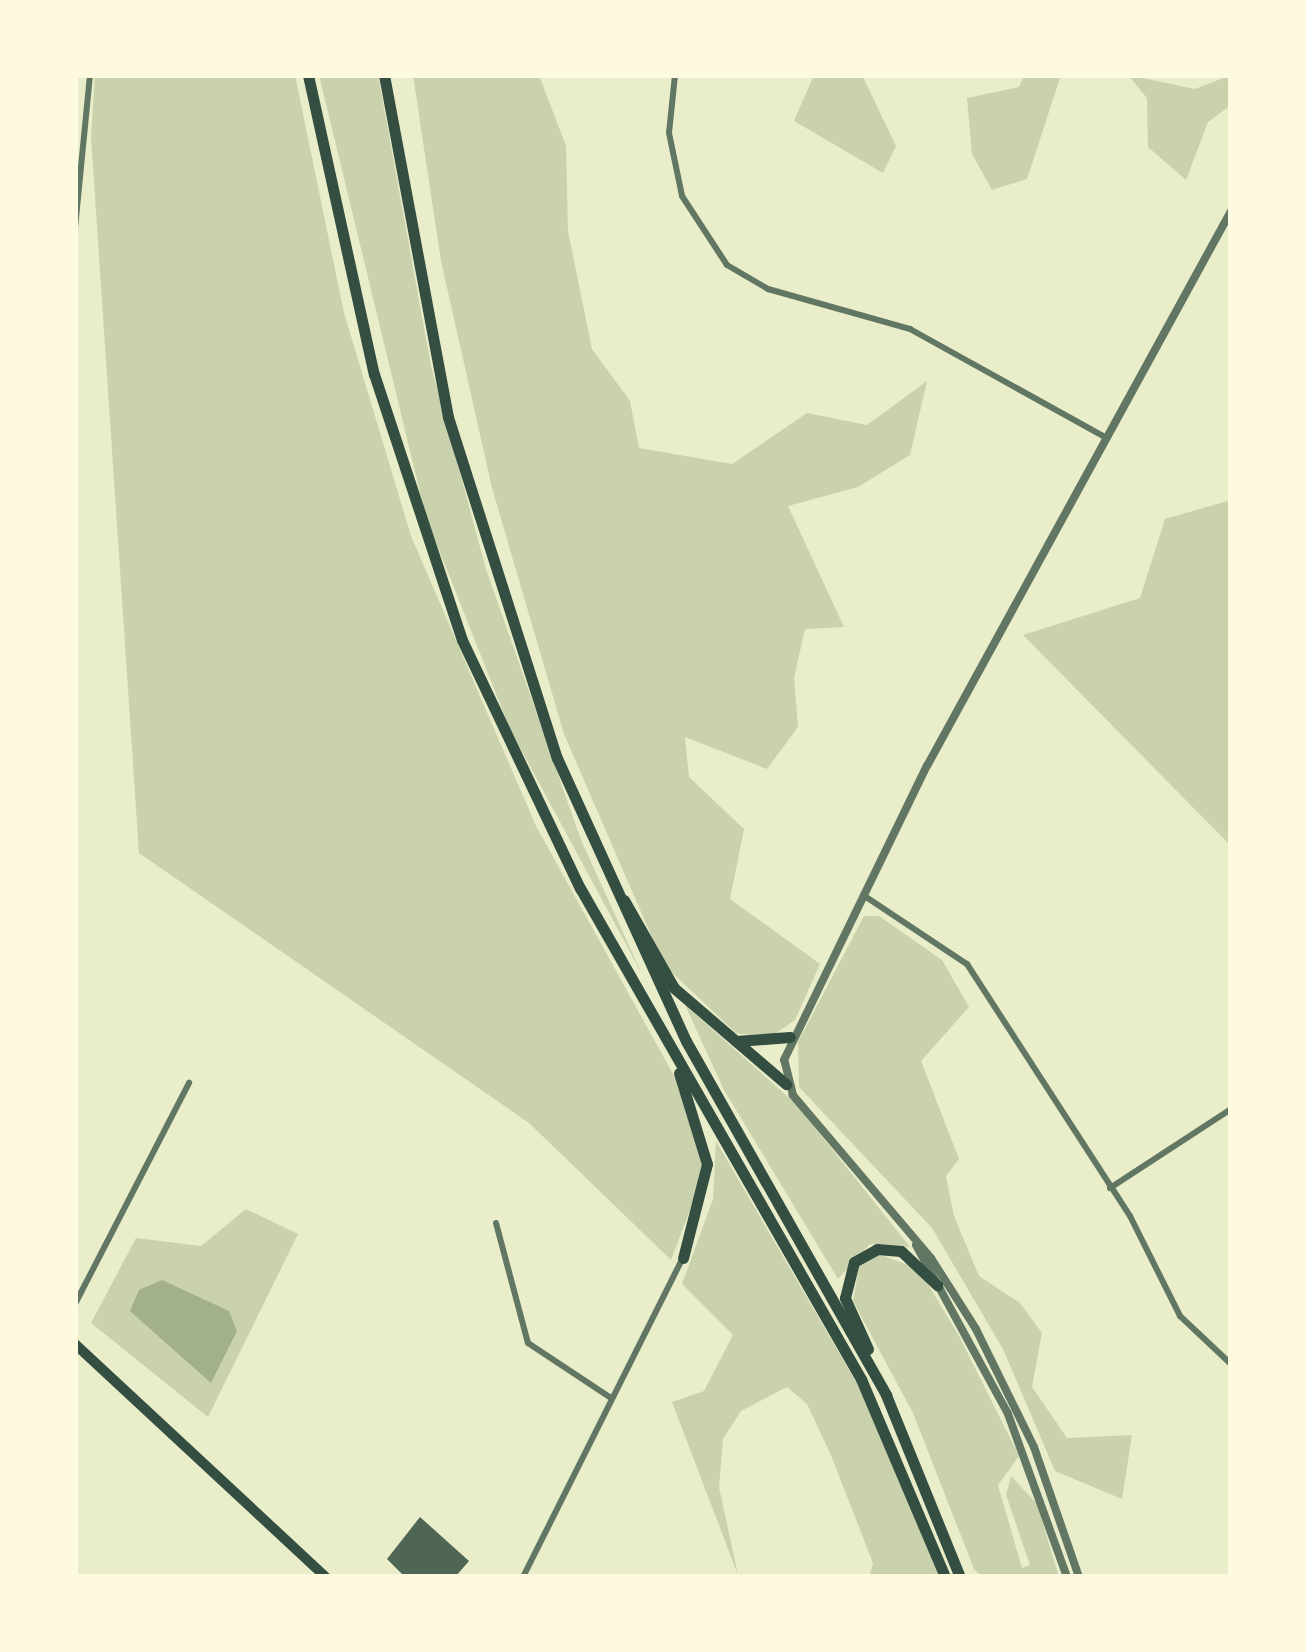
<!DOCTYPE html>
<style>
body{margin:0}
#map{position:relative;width:1306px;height:1652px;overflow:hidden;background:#e9edc9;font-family:"Open Sans",sans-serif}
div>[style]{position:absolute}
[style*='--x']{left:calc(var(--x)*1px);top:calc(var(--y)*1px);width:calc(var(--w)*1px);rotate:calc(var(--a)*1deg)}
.green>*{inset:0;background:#cad2ad}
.water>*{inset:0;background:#a3b18a}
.building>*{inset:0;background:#4f6655}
.minor>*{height:6px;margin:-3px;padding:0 3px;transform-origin:3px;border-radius:3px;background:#617663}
.tertiary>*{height:8px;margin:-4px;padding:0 4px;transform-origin:4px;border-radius:4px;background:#617663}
.primary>*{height:10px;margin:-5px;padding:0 5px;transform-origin:5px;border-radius:5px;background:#344e41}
.motorway>*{height:11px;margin:-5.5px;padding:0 5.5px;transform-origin:5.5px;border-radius:5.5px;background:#344e41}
span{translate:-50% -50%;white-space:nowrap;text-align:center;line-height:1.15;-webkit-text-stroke:9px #fefae0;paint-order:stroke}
.frame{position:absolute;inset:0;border:78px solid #fefae0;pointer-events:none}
</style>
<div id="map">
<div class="green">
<i style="clip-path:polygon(95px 75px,295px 75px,344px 313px,411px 536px,536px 826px,678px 1083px,704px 1173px,671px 1260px,529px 1123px,139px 853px,91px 137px)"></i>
<i style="clip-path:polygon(319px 75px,378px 75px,431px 366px,486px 569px,581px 840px,642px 974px,510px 729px,426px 517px)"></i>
<i style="clip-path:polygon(413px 75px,539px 75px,566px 146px,568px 231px,592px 349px,630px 401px,639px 448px,732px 464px,807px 413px,867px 425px,927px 381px,910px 455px,858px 487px,788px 506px,844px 627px,805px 629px,794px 678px,798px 727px,767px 769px,685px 737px,689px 777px,744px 829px,730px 899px,820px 964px,795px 1020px,769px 1038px,736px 1033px,664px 965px,564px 734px,492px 488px,441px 261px)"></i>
<i style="clip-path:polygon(814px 75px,862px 75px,896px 146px,883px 173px,794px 121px)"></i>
<i style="clip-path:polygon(1024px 75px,1061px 75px,1027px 179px,992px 190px,972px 154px,967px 98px,1019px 87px)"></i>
<i style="clip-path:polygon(1128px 75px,1195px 89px,1231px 75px,1231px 105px,1208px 122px,1186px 180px,1148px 147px,1147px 98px)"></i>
<i style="clip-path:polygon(1231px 500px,1231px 846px,1023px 635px,1140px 598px,1165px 519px)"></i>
<i style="clip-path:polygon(864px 916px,879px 916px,942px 960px,969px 1007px,921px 1061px,959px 1159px,946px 1176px,954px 1216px,979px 1276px,1020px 1303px,1042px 1333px,1032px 1387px,1067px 1438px,1132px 1435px,1122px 1499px,1055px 1471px,1003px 1349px,932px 1228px,799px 1087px,798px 1042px)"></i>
<i style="clip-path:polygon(685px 1005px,796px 1104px,910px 1247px,870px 1244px,838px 1279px,724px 1090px)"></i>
<i style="clip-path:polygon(716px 1141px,871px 1408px,939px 1577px,869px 1577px,873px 1563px,830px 1453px,807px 1404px,787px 1387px,741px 1411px,723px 1439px,719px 1487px,738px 1575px,672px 1402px,704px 1391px,733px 1335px,682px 1284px,713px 1199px)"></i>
<i style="clip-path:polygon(246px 1209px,298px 1234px,208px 1417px,91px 1323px,136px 1238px,201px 1246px)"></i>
<i style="clip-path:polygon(878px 1254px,919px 1269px,959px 1336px,1019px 1456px,998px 1485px,1022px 1568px,1030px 1565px,1006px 1495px,1011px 1476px,1037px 1504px,1059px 1577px,982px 1577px,974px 1569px,913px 1413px,853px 1301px,859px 1267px)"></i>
</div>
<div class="water">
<i style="clip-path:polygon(162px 1280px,229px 1311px,237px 1331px,211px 1383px,130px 1311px,139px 1290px)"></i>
</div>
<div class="building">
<i style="clip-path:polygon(420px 1517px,469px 1561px,456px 1576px,405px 1577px,387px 1559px)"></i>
</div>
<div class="minor">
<i style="--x:675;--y:75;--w:58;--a:95.9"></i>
<i style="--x:669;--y:133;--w:64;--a:78.3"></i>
<i style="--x:682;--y:196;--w:82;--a:56.9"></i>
<i style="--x:727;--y:265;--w:48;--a:30.3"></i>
<i style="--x:768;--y:289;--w:148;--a:15.7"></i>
<i style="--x:910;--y:329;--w:221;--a:29"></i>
<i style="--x:75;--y:228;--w:154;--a:-84.4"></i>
<i style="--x:863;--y:895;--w:125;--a:33.6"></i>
<i style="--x:967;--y:964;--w:300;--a:57.1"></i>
<i style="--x:1130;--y:1216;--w:112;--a:63.4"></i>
<i style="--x:1180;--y:1316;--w:70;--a:43.3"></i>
<i style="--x:1110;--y:1188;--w:145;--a:-33.1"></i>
<i style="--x:496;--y:1223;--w:124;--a:75.1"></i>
<i style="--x:528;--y:1343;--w:100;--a:33.5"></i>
<i style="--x:75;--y:1304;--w:249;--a:-62.7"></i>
<i style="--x:523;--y:1577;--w:356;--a:-63.4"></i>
</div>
<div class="tertiary">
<i style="--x:916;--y:1245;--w:192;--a:61.4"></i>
<i style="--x:1008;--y:1414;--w:173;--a:70.1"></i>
<i style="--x:1079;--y:1577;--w:138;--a:-109.1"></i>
<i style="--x:1034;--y:1447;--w:131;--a:-116.2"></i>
<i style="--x:976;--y:1329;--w:84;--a:-122.4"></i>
<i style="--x:931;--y:1258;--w:214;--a:-130.3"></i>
<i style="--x:793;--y:1095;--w:36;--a:-104"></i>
<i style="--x:784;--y:1060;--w:327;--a:-64.1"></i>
<i style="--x:927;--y:766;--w:633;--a:-61.29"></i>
</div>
<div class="primary">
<i style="--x:75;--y:1344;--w:342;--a:42.9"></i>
</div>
<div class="motorway">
<i style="--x:308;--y:75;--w:306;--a:77.6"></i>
<i style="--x:374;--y:374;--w:280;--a:71.7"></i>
<i style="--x:462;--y:640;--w:275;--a:64.6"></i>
<i style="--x:580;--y:888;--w:566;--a:60.22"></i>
<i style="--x:861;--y:1379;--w:215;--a:67"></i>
<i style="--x:384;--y:75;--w:348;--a:79.4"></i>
<i style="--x:448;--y:417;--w:358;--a:72.3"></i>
<i style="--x:557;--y:758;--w:311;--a:65.5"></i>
<i style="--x:686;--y:1041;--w:407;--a:60.5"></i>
<i style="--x:886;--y:1395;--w:196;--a:67.9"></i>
<i style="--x:624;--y:900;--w:101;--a:60.4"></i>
<i style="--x:674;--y:988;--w:148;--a:40.6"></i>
<i style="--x:736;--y:1041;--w:54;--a:-4.2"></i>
<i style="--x:679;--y:1073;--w:95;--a:72.9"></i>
<i style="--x:707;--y:1164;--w:97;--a:104.3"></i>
<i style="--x:868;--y:1349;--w:56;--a:-114.3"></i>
<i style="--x:845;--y:1298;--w:37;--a:-76"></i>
<i style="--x:854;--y:1262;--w:26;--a:-29"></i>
<i style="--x:877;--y:1249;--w:24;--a:5"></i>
<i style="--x:901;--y:1251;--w:50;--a:43.4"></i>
</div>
<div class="frame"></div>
</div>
